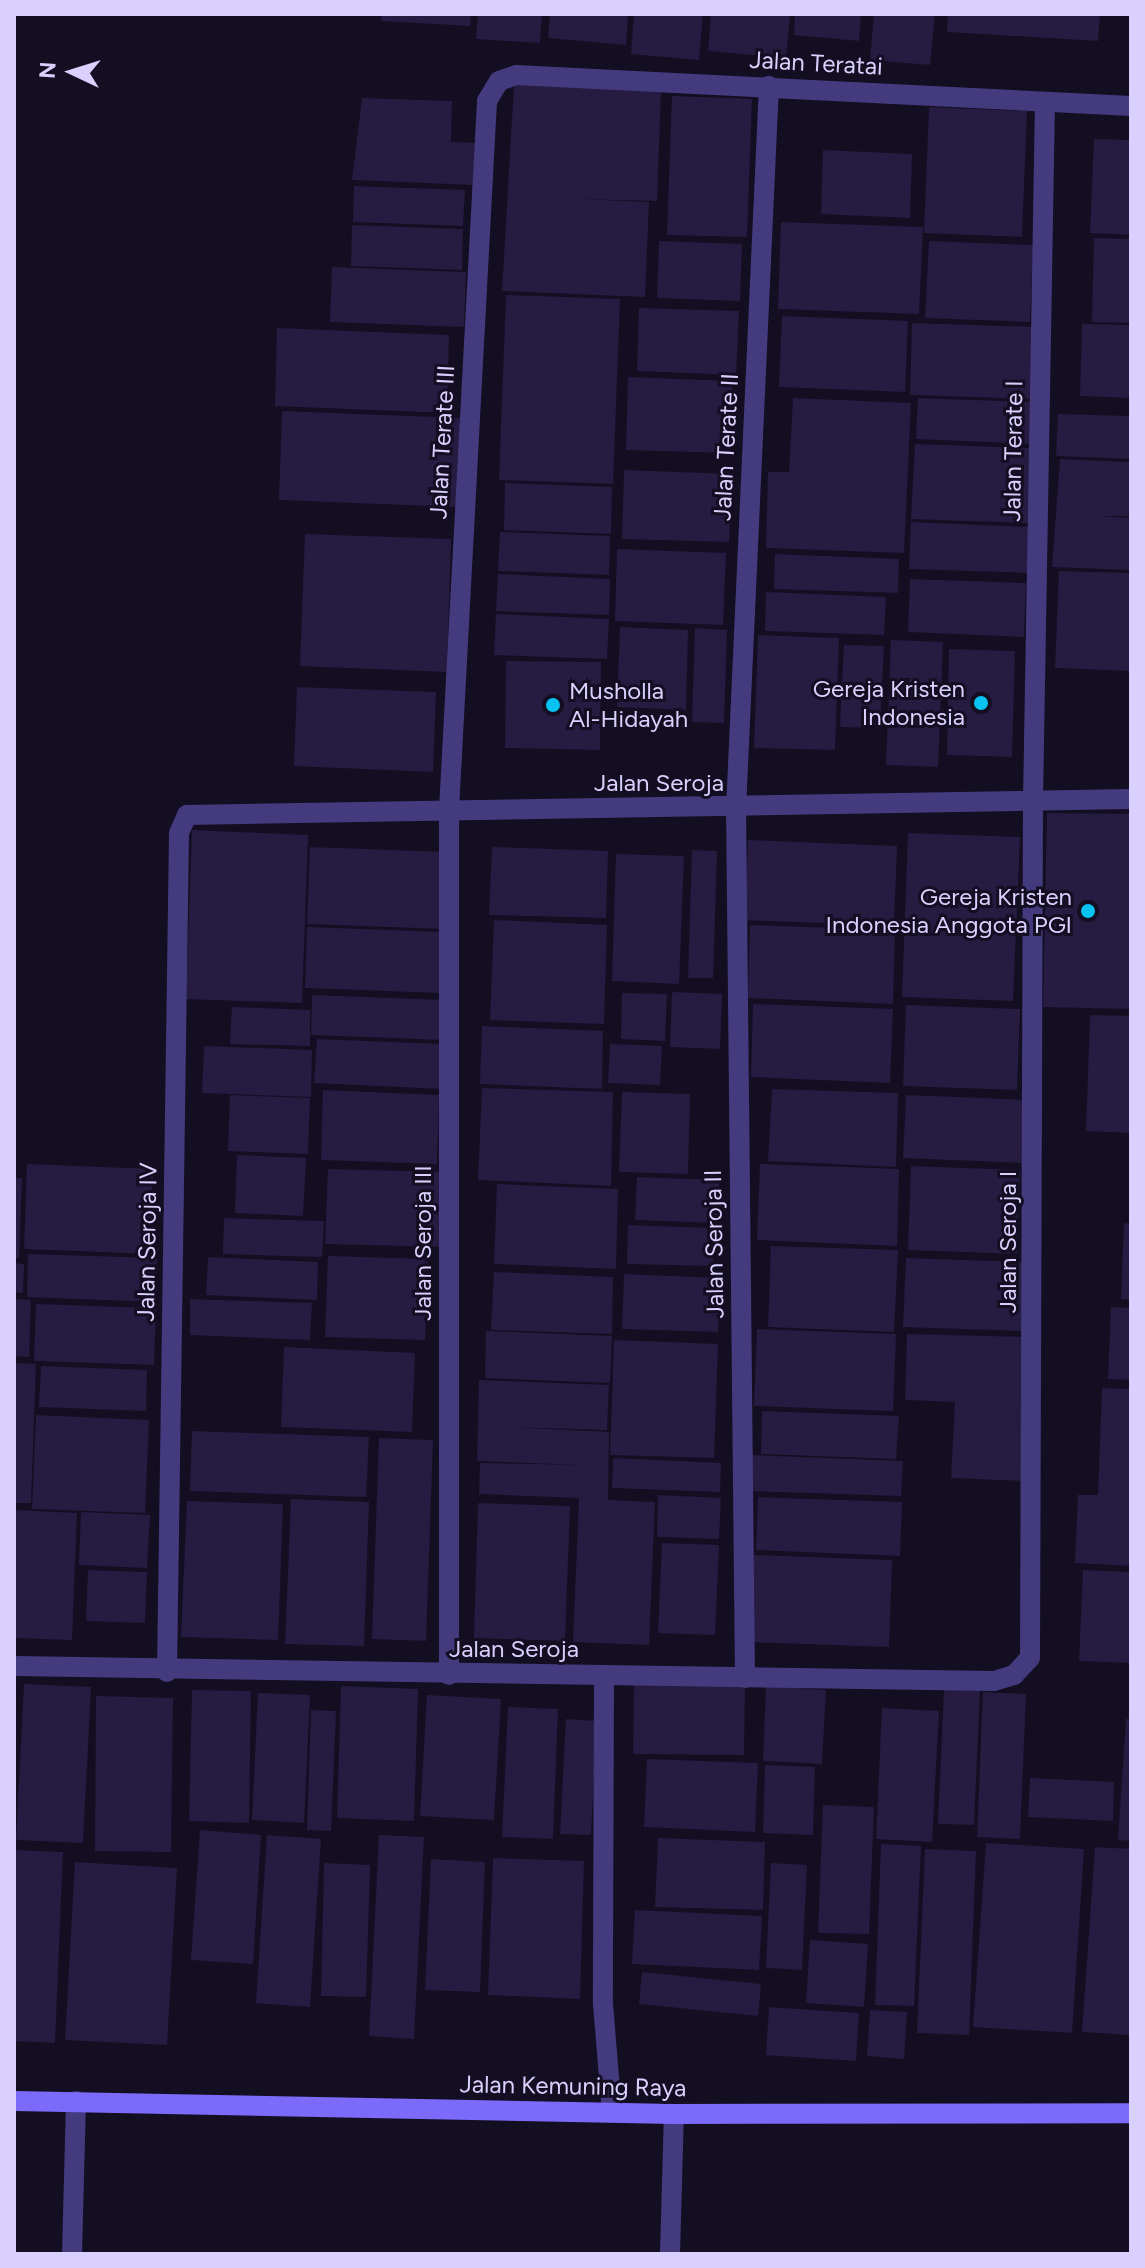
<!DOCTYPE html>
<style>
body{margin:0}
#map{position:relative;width:1145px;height:2268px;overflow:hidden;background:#130e21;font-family:Figtree,sans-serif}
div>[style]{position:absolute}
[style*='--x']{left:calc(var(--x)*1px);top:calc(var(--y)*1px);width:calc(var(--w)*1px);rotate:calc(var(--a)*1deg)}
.building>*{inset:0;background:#261b41}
.lane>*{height:20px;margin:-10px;padding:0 10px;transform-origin:10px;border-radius:10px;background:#443b7f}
.street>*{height:20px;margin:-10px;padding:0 10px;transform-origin:10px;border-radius:10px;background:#443b7f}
.secondary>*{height:20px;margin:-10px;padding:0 10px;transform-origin:10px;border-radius:10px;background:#7c6afa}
.dots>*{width:22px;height:22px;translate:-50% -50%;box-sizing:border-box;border:4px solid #130e21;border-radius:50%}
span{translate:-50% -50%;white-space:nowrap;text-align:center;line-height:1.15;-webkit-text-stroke:6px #130e21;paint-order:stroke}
.street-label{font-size:24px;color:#d9d0fd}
.poi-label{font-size:24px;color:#d9d0fd}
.right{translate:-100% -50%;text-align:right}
.left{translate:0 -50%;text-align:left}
.frame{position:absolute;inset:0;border:16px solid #d9d0fd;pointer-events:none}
.north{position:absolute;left:32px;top:32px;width:80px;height:80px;-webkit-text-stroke:6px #130e21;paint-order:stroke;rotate:274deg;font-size:22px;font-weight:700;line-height:32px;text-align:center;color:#d9d0fd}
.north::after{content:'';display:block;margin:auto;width:28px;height:36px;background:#d9d0fd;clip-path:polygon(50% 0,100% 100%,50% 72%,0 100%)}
</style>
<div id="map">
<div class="building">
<i style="clip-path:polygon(382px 14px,471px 14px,470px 26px,381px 21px)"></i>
<i style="clip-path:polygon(478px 14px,542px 14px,540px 43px,476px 39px)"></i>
<i style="clip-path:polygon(550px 14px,628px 14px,626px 45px,548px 38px)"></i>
<i style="clip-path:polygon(634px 14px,703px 14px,699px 60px,631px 54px)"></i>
<i style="clip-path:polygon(711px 14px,790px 14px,786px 58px,708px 51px)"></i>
<i style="clip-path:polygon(795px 14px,861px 14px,859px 41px,794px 35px)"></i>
<i style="clip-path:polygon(874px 14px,935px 14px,930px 65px,870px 60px)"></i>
<i style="clip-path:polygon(948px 14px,1100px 14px,1098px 41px,947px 32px)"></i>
<i style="clip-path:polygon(514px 84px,661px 90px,657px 201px,579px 199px,649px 202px,645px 297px,502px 291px)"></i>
<i style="clip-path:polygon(672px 96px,752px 99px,747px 237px,667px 235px)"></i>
<i style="clip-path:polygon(362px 98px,452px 101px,451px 142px,475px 143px,473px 185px,352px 180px)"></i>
<i style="clip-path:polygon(929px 107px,1027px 111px,1022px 237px,924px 233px)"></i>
<i style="clip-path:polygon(1094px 139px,1131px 140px,1131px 235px,1090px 233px)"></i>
<i style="clip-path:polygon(823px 150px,912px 154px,910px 218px,821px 214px)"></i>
<i style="clip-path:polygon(354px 186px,465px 190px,463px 226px,353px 222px)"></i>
<i style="clip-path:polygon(781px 222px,923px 227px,919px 314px,778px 309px)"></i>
<i style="clip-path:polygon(352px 225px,463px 229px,462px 270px,351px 266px)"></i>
<i style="clip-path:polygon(1094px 238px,1131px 239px,1131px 323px,1092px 322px)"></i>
<i style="clip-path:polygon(659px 241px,742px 244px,740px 301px,657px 298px)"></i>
<i style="clip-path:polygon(929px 241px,1033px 245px,1030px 322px,925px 318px)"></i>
<i style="clip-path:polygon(332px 267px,466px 272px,464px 327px,330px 322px)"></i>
<i style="clip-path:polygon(506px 295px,620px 299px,613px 484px,499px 480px)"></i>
<i style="clip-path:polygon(639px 308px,739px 311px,736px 375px,637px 371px)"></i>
<i style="clip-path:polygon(782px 316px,908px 321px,905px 392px,779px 387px)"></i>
<i style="clip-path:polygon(912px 323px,1037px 327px,1034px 399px,910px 395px)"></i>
<i style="clip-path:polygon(1082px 324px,1131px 325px,1131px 398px,1080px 396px)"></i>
<i style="clip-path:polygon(277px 328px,449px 335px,447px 413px,275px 406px)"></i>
<i style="clip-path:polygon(628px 377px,732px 381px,730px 453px,626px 450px)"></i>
<i style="clip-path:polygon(793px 398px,911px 403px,904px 553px,766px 548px,768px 472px,789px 472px)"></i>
<i style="clip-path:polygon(918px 398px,1035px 402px,1034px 444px,916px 439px)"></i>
<i style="clip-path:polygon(282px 411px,461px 418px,457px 507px,279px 500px)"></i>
<i style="clip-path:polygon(1058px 414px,1131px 416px,1131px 459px,1056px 456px)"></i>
<i style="clip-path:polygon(915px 444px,1032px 448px,1029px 523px,911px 519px)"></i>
<i style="clip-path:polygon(1060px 459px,1131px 462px,1131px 516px,1098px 516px,1131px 518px,1131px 570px,1052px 567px)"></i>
<i style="clip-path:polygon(624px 470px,732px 474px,729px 542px,622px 539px)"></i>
<i style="clip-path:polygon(505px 483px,612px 487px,611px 534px,504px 530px)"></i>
<i style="clip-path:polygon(911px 522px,1031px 527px,1030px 573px,909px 569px)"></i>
<i style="clip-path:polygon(500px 532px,610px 536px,609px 575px,498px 571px)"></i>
<i style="clip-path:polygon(305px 534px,451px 539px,447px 672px,300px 666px)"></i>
<i style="clip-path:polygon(617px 549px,726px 553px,723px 625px,615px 621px)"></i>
<i style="clip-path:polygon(775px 554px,899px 559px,898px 593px,774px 589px)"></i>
<i style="clip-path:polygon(1059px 571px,1131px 573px,1131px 671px,1055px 668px)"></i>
<i style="clip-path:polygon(498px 574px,610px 579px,609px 615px,496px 611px)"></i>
<i style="clip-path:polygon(910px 579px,1026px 583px,1024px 637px,908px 632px)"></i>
<i style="clip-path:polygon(766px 592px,886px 597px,884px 635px,765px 631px)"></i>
<i style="clip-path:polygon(496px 614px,609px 619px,607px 659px,494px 655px)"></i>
<i style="clip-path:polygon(620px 627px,688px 630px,686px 710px,617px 707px)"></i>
<i style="clip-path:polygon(695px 628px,727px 630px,724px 723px,692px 722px)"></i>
<i style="clip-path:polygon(758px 635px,839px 638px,835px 750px,754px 748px)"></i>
<i style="clip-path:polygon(891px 640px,943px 642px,938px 767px,886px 765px)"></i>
<i style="clip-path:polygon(844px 645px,884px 646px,880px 728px,840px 727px)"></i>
<i style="clip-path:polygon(949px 649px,1015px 651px,1012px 757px,947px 755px)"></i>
<i style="clip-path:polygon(506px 661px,601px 662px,600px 750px,505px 748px)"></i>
<i style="clip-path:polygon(297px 687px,436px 692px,433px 772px,294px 766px)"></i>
<i style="clip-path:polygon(1047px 813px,1131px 814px,1131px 1009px,1043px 1007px)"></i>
<i style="clip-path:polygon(192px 830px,308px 835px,302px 1003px,186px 999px)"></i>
<i style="clip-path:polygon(908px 833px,1020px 837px,1013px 1001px,902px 997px)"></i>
<i style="clip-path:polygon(748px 840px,897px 846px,894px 926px,745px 920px)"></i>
<i style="clip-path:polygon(310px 847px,448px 852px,444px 929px,307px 924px)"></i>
<i style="clip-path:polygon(492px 847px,608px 851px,606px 918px,489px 915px)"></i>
<i style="clip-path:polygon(692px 850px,717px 851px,713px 978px,688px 978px)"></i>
<i style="clip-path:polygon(616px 854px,684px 856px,679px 984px,612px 981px)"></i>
<i style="clip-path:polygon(494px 920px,607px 925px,604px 1024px,490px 1020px)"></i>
<i style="clip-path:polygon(750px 925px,895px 930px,893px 1004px,748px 998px)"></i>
<i style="clip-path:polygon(307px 927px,445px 932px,442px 993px,305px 988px)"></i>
<i style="clip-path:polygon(672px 992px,722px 994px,720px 1049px,670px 1047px)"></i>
<i style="clip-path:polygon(622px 993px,667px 994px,665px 1041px,621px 1039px)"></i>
<i style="clip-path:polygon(312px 995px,445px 1000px,444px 1040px,311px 1035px)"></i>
<i style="clip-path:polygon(753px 1004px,893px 1009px,890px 1083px,751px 1077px)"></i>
<i style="clip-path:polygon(906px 1005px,1020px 1009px,1017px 1090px,903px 1086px)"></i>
<i style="clip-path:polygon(232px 1007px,310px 1010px,310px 1046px,230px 1044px)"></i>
<i style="clip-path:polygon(1090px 1015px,1131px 1016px,1131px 1133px,1086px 1131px)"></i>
<i style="clip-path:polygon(482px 1026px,603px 1031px,602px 1089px,480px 1084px)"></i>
<i style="clip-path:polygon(317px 1039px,444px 1044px,443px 1089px,314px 1083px)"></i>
<i style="clip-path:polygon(610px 1044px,662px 1046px,660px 1085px,608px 1083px)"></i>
<i style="clip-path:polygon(204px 1046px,312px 1050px,311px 1097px,202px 1093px)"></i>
<i style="clip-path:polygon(482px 1088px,613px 1092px,611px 1186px,478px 1180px)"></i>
<i style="clip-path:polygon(772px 1089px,898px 1093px,896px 1167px,768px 1161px)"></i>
<i style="clip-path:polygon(323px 1090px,439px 1095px,437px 1164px,321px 1160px)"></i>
<i style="clip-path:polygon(622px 1092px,690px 1094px,688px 1174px,619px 1172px)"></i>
<i style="clip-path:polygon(230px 1095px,310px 1098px,308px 1154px,228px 1151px)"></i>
<i style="clip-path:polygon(906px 1095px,1028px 1100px,1025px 1163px,903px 1158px)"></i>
<i style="clip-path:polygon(237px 1155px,306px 1158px,303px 1216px,235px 1213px)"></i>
<i style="clip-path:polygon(27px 1164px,153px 1169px,150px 1254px,24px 1249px)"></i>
<i style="clip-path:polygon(760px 1164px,899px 1169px,897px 1246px,757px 1240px)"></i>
<i style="clip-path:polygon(911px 1166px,1020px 1170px,1017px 1254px,908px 1250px)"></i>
<i style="clip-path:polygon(328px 1169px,444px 1172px,442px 1247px,325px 1244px)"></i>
<i style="clip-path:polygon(637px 1177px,719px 1180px,717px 1223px,635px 1220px)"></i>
<i style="clip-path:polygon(14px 1178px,22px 1178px,19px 1258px,14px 1258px)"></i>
<i style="clip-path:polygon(497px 1184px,618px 1189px,616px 1269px,494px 1264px)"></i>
<i style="clip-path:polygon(224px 1218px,324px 1221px,322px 1257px,223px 1254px)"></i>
<i style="clip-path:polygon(1124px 1223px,1131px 1224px,1131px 1300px,1121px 1299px)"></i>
<i style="clip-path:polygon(628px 1225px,715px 1228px,713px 1266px,627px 1264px)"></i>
<i style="clip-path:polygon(771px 1246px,898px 1250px,894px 1332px,768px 1327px)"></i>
<i style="clip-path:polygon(28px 1254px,157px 1258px,155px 1302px,27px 1297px)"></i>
<i style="clip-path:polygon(328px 1256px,428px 1259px,425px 1340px,325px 1337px)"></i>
<i style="clip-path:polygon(208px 1257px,318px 1262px,317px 1300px,206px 1295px)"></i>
<i style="clip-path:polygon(906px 1258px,1026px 1262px,1024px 1331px,903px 1327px)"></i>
<i style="clip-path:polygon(14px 1263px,24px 1264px,23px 1293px,14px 1292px)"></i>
<i style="clip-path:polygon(494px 1272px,613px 1277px,612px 1334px,491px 1330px)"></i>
<i style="clip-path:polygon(624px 1274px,720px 1278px,718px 1332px,622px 1329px)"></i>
<i style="clip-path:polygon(14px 1299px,31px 1300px,29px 1357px,14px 1356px)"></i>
<i style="clip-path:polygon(190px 1299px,312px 1303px,310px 1340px,190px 1335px)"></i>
<i style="clip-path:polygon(36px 1304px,156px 1308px,154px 1365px,34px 1361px)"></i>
<i style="clip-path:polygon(1111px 1307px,1131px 1308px,1131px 1380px,1108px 1379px)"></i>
<i style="clip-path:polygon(757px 1329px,896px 1334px,893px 1411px,754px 1406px)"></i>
<i style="clip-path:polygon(486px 1331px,612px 1336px,610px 1383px,485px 1378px)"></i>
<i style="clip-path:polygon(907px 1334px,1025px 1337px,1021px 1481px,951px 1478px,955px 1402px,905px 1400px)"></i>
<i style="clip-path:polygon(614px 1340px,718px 1344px,714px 1458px,610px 1455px)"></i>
<i style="clip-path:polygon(284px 1347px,415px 1353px,412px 1432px,281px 1427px)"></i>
<i style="clip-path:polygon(14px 1363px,36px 1364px,31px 1503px,14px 1503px)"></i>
<i style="clip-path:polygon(41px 1366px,147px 1370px,146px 1411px,39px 1407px)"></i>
<i style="clip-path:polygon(479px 1380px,609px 1385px,607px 1430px,506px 1427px,609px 1432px,608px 1500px,655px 1502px,649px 1645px,573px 1642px,579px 1498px,479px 1494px,480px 1463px,585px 1465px,477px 1461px)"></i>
<i style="clip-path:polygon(1102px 1388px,1131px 1389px,1131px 1566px,1075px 1563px,1078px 1495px,1098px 1495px)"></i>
<i style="clip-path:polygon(762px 1411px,899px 1416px,896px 1459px,761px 1454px)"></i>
<i style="clip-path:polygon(36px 1415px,149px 1420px,145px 1513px,32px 1509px)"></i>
<i style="clip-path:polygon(192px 1431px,369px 1437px,366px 1497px,190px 1491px)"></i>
<i style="clip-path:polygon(379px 1438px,433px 1440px,426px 1641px,372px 1639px)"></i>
<i style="clip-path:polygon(751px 1455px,903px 1461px,901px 1496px,750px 1491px)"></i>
<i style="clip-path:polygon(613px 1458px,721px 1463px,720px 1492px,612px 1488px)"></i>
<i style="clip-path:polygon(658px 1495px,721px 1498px,719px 1539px,657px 1537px)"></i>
<i style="clip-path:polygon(758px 1497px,902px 1502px,900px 1556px,756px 1550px)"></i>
<i style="clip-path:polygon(291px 1499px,369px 1502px,364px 1646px,285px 1644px)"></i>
<i style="clip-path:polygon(187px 1501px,283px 1504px,278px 1640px,181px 1637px)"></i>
<i style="clip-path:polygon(478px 1503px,570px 1506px,565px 1641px,474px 1638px)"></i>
<i style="clip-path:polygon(14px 1510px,77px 1513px,72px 1640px,14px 1638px)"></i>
<i style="clip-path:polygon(81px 1512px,150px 1515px,147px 1568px,79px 1565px)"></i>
<i style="clip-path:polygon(662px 1543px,719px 1545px,715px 1635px,658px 1633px)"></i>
<i style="clip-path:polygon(754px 1555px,892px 1560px,889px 1647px,751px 1642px)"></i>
<i style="clip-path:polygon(88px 1570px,147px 1572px,145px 1623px,86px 1621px)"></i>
<i style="clip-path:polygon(1083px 1570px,1131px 1572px,1131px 1663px,1079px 1661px)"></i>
<i style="clip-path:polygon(634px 1683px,745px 1684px,744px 1755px,633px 1754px)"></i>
<i style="clip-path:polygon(24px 1684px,91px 1687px,83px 1843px,16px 1840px)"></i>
<i style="clip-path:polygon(341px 1686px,418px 1689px,414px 1821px,337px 1818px)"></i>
<i style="clip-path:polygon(766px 1686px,826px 1690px,822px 1764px,763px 1761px)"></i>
<i style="clip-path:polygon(944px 1689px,980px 1690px,974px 1825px,938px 1824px)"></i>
<i style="clip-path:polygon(192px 1690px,251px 1691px,249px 1823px,189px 1821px)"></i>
<i style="clip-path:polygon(983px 1692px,1026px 1694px,1020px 1839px,977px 1837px)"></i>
<i style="clip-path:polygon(258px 1693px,310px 1695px,304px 1823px,252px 1820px)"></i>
<i style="clip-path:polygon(427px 1695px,501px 1699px,494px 1820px,420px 1816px)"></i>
<i style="clip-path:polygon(96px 1696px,173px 1698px,171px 1852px,95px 1851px)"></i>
<i style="clip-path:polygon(508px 1707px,558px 1709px,553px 1839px,502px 1837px)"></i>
<i style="clip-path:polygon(882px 1708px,939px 1711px,932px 1842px,876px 1839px)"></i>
<i style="clip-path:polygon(311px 1710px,336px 1711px,331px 1831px,307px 1830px)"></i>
<i style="clip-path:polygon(566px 1719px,597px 1721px,591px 1835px,560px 1834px)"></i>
<i style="clip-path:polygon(1126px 1719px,1131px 1719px,1131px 1841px,1118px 1840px)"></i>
<i style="clip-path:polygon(647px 1759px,758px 1763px,755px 1832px,644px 1827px)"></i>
<i style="clip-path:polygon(765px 1765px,815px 1767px,813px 1835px,763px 1833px)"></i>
<i style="clip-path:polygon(1030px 1778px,1114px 1782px,1113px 1821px,1028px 1817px)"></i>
<i style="clip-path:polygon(823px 1805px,874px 1807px,869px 1934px,818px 1933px)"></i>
<i style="clip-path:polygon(200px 1830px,261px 1835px,253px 1964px,191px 1960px)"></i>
<i style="clip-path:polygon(267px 1835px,321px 1839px,310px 2007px,256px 2003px)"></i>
<i style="clip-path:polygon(379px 1835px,424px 1837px,414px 2039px,369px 2036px)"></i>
<i style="clip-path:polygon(658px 1838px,765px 1842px,763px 1910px,655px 1907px)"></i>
<i style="clip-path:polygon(986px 1843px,1084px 1849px,1072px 2033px,973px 2027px)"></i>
<i style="clip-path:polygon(881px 1844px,921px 1846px,914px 2006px,875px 2005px)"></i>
<i style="clip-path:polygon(1095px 1847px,1131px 1849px,1131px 2035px,1082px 2032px)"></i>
<i style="clip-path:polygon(925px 1849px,976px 1851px,969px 2035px,917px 2033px)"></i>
<i style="clip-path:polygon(14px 1850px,63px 1852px,55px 2043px,14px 2041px)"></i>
<i style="clip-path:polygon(493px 1858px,584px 1861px,580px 1999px,488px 1995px)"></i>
<i style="clip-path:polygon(431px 1859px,485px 1862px,480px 1992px,425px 1990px)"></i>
<i style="clip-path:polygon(75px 1862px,177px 1868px,167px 2045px,65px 2040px)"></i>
<i style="clip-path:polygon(324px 1863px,370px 1865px,366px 1997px,321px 1996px)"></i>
<i style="clip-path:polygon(771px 1863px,807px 1865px,802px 1970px,766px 1968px)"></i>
<i style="clip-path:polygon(635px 1910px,762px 1916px,759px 1970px,632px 1964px)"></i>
<i style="clip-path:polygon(810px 1940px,868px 1944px,864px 2007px,806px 2003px)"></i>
<i style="clip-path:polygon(642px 1972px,761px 1984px,758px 2016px,639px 2004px)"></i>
<i style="clip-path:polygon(769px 2007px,859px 2013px,856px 2061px,766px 2055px)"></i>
<i style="clip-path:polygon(870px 2010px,907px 2012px,904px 2059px,867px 2056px)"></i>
</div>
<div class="lane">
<i style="--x:72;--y:2254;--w:153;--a:-88.5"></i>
</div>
<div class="street">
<i style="--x:14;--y:1666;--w:980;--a:0.88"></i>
<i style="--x:994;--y:1681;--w:21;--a:-17"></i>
<i style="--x:1014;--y:1675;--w:23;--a:-47"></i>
<i style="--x:1030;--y:1658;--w:856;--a:-89.8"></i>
<i style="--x:1033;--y:802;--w:700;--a:-89.02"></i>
<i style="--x:167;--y:1672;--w:839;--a:-89.18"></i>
<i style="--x:179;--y:833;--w:20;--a:-66"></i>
<i style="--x:187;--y:815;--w:944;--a:-0.97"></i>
<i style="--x:449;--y:1675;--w:865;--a:-90"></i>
<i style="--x:449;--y:810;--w:710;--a:-86.93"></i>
<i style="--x:487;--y:101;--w:23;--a:-59"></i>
<i style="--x:499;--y:81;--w:18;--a:-19"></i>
<i style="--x:516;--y:75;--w:616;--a:2.89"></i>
<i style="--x:604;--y:1675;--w:329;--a:90.2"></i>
<i style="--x:603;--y:2004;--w:109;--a:85.3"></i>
<i style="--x:745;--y:1678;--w:869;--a:-90.59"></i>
<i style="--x:736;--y:809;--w:724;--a:-87.39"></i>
<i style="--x:670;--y:2254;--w:140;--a:-88.4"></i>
</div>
<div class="secondary">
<i style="--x:14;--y:2101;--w:660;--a:1.13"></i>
<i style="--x:674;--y:2114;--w:457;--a:-0.1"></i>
</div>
<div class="dots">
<i style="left:981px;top:703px;background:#08c3f1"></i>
<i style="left:553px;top:705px;background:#08c3f1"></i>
<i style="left:1088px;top:911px;background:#08c3f1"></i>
</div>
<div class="street-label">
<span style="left:816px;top:63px;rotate:3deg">Jalan Teratai</span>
<span style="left:442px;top:442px;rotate:-87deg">Jalan Terate III</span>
<span style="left:726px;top:447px;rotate:-87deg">Jalan Terate II</span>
<span style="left:1013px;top:451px;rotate:-89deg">Jalan Terate I</span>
<span style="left:659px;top:783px">Jalan Seroja</span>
<span style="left:147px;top:1242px;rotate:-89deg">Jalan Seroja IV</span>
<span style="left:1008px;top:1242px;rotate:-90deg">Jalan Seroja I</span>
<span style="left:423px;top:1243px;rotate:-90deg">Jalan Seroja III</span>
<span style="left:714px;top:1244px;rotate:-91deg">Jalan Seroja II</span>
<span style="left:514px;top:1649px">Jalan Seroja</span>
<span style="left:573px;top:2086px;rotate:1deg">Jalan Kemuning Raya</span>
</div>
<div class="poi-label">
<span class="right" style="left:965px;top:703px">Gereja Kristen<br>Indonesia</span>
<span class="left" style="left:569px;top:705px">Musholla<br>Al-Hidayah</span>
<span class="right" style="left:1072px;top:911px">Gereja Kristen<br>Indonesia Anggota PGI</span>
</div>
<div class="frame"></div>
<div class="north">N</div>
</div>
